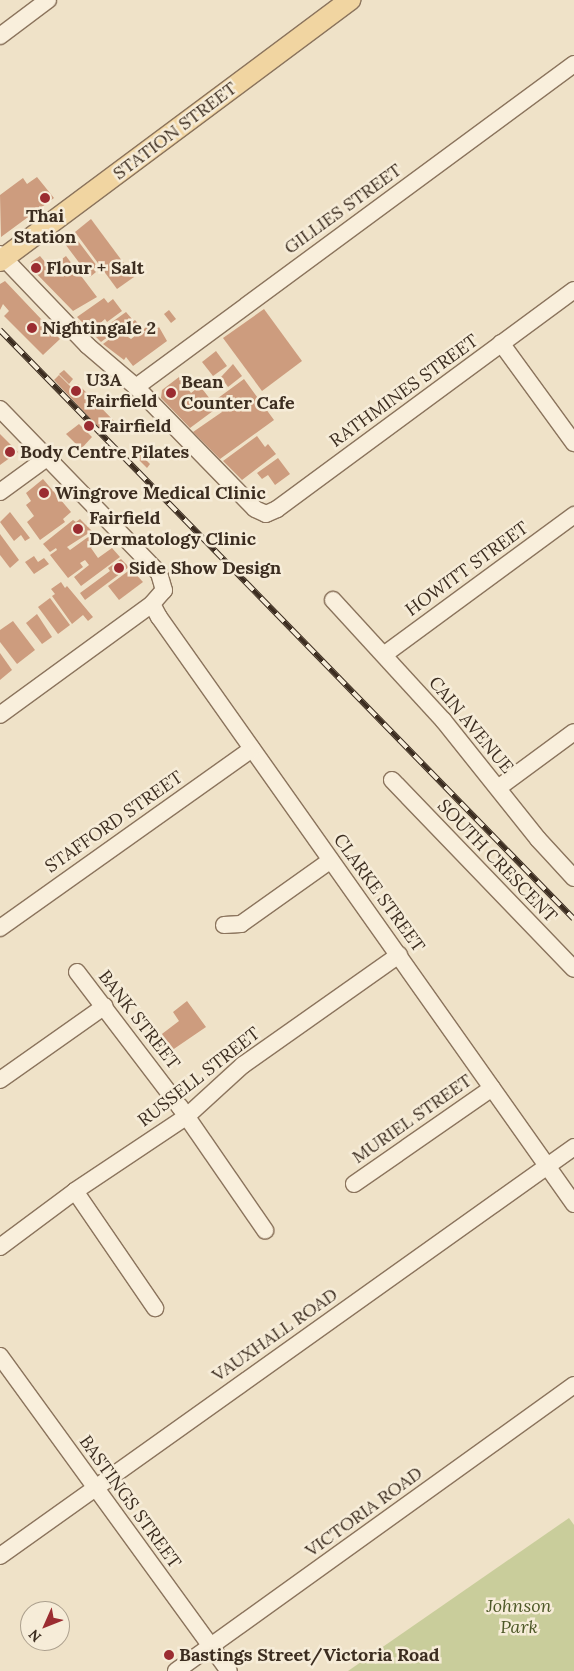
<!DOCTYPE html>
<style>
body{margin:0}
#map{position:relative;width:574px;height:1671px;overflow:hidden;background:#efe2c8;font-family:Lora,serif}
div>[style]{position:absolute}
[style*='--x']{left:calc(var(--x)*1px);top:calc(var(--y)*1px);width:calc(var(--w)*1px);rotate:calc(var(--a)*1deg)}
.green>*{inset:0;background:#c9cd9b}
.building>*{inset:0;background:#cd9c7e}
.roads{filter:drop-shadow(1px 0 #8b745d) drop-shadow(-1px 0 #8b745d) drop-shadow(0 1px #8b745d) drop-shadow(0 -1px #8b745d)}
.minor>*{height:16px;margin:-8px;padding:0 8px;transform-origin:8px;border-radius:8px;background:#f9efdc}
.major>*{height:20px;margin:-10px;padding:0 10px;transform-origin:10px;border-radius:10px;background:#f1d5a1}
.rail>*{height:5.5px;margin-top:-2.75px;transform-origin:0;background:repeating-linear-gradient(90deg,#f6ecd8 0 11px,#3c2d20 0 22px);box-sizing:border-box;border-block:1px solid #3c2d20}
.dots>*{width:14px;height:14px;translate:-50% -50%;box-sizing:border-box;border:2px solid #f6ecd8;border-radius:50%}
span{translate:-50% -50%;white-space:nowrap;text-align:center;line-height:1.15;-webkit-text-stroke:5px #f6ecd8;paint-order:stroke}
.street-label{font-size:18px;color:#3c2d20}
.poi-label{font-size:18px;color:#3c2d20;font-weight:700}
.left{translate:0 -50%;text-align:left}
.park-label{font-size:18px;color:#4d5827;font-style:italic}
.north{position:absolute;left:20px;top:1601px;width:50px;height:50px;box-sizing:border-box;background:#f6ecd8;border:1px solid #aca08e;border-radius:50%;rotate:226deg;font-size:14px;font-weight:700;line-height:20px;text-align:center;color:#3c2d20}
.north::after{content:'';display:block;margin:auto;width:18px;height:22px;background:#9b2c31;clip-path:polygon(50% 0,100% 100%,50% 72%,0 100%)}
</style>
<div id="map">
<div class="green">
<i style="clip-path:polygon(569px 1518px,574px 1525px,574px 1671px,348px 1671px)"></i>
</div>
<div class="building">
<i style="clip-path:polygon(37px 177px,54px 198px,1px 237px,0 195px,23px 178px,27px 184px)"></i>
<i style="clip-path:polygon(91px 219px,134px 277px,117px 289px,75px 232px)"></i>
<i style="clip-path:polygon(72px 233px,97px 266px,93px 269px,96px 272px,90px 277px,62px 240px)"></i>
<i style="clip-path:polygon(40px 256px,50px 268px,66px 256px,97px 297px,73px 311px,30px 267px,31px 262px)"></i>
<i style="clip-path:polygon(5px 281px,60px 339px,43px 355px,4px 316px,9px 311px,3px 304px,0 310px,0 284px)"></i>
<i style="clip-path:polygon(104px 298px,108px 303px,113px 299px,122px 311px,107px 322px,105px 319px,91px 331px,77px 317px)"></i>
<i style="clip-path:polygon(264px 309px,302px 361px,262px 391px,223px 338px)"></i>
<i style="clip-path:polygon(169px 310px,176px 319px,171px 323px,164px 314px)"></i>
<i style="clip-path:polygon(126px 312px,132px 319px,101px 342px,94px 335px)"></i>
<i style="clip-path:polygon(135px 320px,141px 327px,128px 337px,131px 339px,149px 325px,154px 332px,159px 327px,167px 341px,133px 366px,126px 357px,124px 360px,103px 344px)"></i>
<i style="clip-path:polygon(216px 351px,227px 366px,213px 376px,202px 362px)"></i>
<i style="clip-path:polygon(233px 364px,242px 376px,228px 387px,221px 377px)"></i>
<i style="clip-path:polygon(64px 370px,73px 379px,69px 384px,59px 374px)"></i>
<i style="clip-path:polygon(59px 375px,73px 389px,78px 384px,115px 422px,103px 432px,54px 380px)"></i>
<i style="clip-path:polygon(179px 377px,191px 393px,200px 386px,217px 408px,190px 428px,161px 398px,162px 390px)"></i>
<i style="clip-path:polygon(244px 379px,274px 420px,220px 459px,193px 432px,222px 412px,214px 401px)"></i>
<i style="clip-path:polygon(79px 424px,92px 437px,81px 449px,66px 434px)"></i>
<i style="clip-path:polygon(0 434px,18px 452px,0 465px)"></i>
<i style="clip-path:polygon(257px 436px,265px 447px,268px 444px,276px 454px,242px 480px,223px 461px)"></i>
<i style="clip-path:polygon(139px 453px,150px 464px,147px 468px,135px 456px)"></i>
<i style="clip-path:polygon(278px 458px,290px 474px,275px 485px,268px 475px,262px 479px,257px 473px)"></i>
<i style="clip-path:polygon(43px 479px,71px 512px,63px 519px,65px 522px,40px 540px,27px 522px,34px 516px,26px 505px,31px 501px,26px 493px)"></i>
<i style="clip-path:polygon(10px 512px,30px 538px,25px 541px,21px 535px,14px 541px,0 522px)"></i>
<i style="clip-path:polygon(80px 519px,92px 531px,67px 547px,70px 550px,95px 532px,103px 539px,91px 548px,98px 558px,112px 548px,120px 557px,81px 586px,74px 577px,89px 565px,85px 560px,80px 563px,83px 567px,68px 578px,50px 555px,57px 550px,56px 548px,50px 552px,43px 544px,73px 520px,76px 522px)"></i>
<i style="clip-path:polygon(0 534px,19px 560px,10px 568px,0 555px)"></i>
<i style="clip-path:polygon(34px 556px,38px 562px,44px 558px,49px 564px,34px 574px,25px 562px)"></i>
<i style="clip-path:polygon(121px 559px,129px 567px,85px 600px,80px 593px,110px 571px,108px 568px)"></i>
<i style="clip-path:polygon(131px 569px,143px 582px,119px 600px,108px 586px)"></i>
<i style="clip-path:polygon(61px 582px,65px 588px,67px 586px,93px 617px,88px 621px,83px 615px,72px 624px,52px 596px,55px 594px,51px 589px)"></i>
<i style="clip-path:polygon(50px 598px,70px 625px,58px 634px,38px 607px)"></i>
<i style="clip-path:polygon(37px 614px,52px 637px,42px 644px,26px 623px)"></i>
<i style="clip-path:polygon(13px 621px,35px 650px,17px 664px,0 642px,0 630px)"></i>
<i style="clip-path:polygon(0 653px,12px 670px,0 680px)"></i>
<i style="clip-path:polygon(187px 1001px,206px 1027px,165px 1055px,154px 1040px,179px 1021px,173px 1012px)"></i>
</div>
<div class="roads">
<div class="minor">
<i style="--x:0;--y:36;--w:60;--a:-36.9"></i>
<i style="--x:0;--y:254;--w:127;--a:46.3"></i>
<i style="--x:88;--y:346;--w:63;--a:40.5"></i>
<i style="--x:136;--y:387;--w:170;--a:45.7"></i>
<i style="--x:255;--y:509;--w:12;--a:24"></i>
<i style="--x:266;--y:514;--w:12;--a:-24"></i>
<i style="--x:277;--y:509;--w:369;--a:-36.4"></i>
<i style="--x:501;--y:343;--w:124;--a:53.9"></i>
<i style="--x:136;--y:387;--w:544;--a:-36.41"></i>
<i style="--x:0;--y:409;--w:228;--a:45.9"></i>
<i style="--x:159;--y:573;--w:18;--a:74"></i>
<i style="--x:164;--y:590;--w:18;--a:131"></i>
<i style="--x:152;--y:604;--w:188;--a:143.9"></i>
<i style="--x:0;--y:492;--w:59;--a:-36.1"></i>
<i style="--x:333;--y:600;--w:163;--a:47.5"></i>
<i style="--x:443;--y:720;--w:152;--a:51.4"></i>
<i style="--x:538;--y:839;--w:53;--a:47.3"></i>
<i style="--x:152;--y:604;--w:15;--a:62"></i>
<i style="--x:159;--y:617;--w:719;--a:54.74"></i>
<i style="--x:385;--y:654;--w:235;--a:-36.3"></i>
<i style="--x:392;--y:780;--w:262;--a:46.1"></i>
<i style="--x:498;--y:788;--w:94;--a:-36.4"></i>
<i style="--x:224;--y:925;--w:17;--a:-3"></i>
<i style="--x:241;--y:924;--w:110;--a:-35.4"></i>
<i style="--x:0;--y:928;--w:309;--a:-35.4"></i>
<i style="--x:77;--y:972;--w:170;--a:52.7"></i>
<i style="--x:180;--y:1107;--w:150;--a:55.4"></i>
<i style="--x:0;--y:1080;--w:128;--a:-35.2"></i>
<i style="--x:354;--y:1184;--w:168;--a:-34.8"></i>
<i style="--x:75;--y:1191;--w:142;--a:55.6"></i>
<i style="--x:0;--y:1247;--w:94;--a:-36.7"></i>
<i style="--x:75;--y:1191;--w:133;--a:-33.7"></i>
<i style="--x:186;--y:1117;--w:77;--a:-42.4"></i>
<i style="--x:243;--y:1065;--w:191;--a:-35.2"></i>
<i style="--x:0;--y:1356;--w:389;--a:54"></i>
<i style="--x:0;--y:1556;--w:705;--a:-35.47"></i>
<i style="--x:176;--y:1671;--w:490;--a:-35.7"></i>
</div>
<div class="major">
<i style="--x:0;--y:261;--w:437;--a:-36.7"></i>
</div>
</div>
<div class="rail">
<i style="--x:0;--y:330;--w:822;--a:45.74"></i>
</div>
<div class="dots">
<i style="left:45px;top:198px;background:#9b2c31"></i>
<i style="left:36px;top:268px;background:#9b2c31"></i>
<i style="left:32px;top:328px;background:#9b2c31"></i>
<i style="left:76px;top:391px;background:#9b2c31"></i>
<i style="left:171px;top:393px;background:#9b2c31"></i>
<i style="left:89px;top:426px;background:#9b2c31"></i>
<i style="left:10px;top:452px;background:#9b2c31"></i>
<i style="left:44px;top:493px;background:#9b2c31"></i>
<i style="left:78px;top:529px;background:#9b2c31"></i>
<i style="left:119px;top:568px;background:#9b2c31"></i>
<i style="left:169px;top:1655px;background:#9b2c31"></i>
</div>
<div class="street-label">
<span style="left:175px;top:131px;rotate:-37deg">STATION STREET</span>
<span style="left:343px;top:209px;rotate:-36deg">GILLIES STREET</span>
<span style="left:404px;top:391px;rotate:-36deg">RATHMINES STREET</span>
<span style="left:467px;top:569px;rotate:-36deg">HOWITT STREET</span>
<span style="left:471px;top:725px;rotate:50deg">CAIN AVENUE</span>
<span style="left:114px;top:822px;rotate:-35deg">STAFFORD STREET</span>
<span style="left:497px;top:861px;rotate:46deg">SOUTH CRESCENT</span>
<span style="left:379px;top:893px;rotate:54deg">CLARKE STREET</span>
<span style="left:139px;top:1020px;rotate:52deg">BANK STREET</span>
<span style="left:199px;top:1077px;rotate:-38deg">RUSSELL STREET</span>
<span style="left:412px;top:1119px;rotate:-35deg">MURIEL STREET</span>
<span style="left:275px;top:1335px;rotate:-35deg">VAUXHALL ROAD</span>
<span style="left:130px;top:1502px;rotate:54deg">BASTINGS STREET</span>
<span style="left:364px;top:1512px;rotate:-36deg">VICTORIA ROAD</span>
</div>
<div class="poi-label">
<span style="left:45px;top:227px">Thai<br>Station</span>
<span class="left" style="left:46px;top:268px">Flour + Salt</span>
<span class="left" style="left:42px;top:328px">Nightingale 2</span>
<span class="left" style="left:86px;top:391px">U3A<br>Fairfield</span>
<span class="left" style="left:181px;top:393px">Bean<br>Counter Cafe</span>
<span class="left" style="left:100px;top:426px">Fairfield</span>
<span class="left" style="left:20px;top:452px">Body Centre Pilates</span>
<span class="left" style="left:55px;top:493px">Wingrove Medical Clinic</span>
<span class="left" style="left:89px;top:529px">Fairfield<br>Dermatology Clinic</span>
<span class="left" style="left:129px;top:568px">Side Show Design</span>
<span class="left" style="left:179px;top:1655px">Bastings Street/Victoria Road</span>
</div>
<div class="park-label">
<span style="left:519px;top:1617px">Johnson<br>Park</span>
</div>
<div class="north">N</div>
</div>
